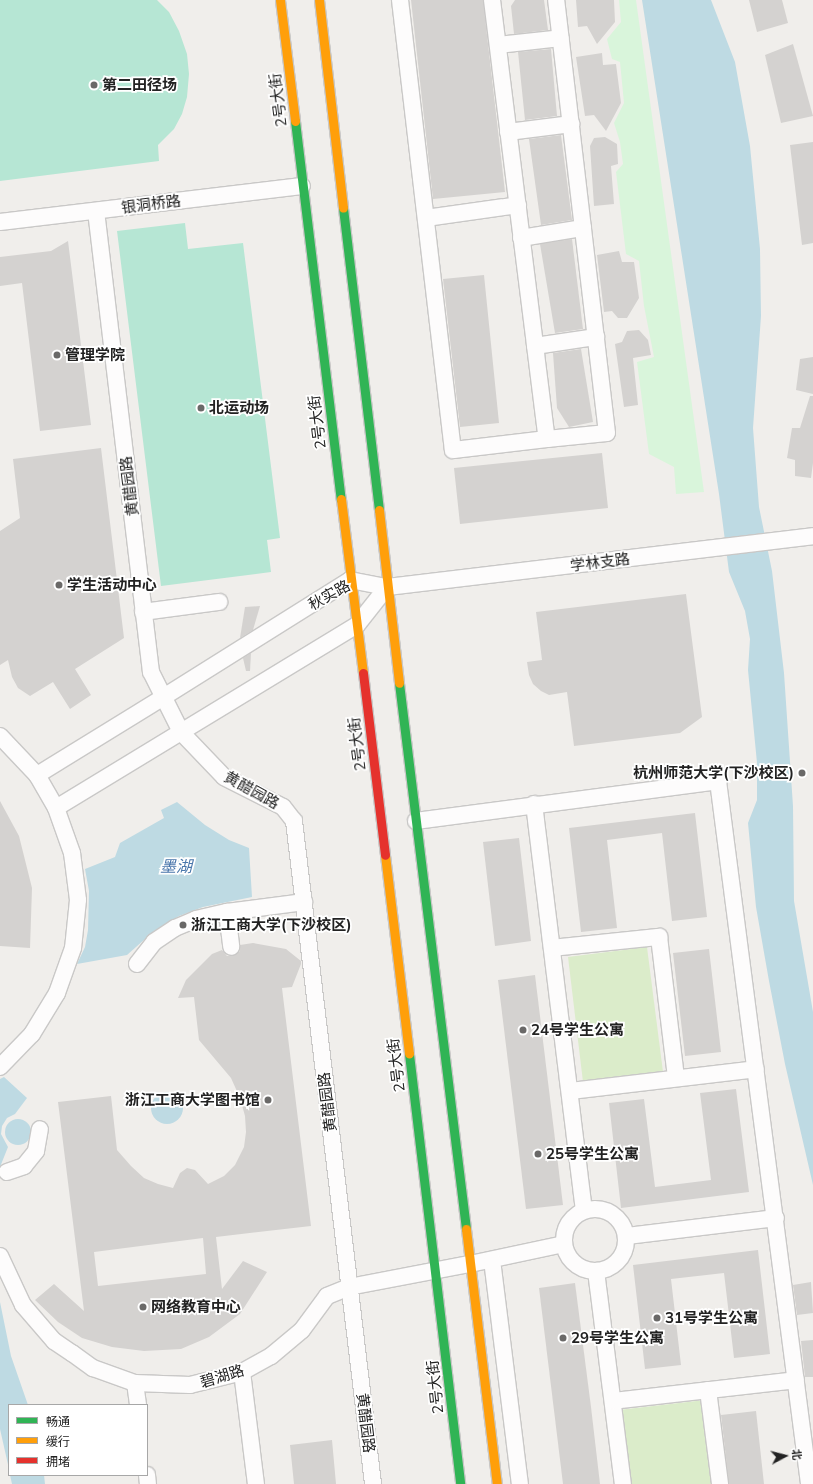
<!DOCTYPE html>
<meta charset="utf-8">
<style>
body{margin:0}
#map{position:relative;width:813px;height:1484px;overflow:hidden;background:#f0eeeb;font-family:Mulish,"Noto Sans SC",sans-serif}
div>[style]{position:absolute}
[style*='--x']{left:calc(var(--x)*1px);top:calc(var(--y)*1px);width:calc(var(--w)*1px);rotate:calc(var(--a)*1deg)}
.grass>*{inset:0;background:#dbecca}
.park>*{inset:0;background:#d9f5db}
.pitch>*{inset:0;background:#b6e6d4}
.water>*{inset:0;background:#bedae3}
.round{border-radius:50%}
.building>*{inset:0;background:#d4d2d0}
.roads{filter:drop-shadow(1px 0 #c9c8c7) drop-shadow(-1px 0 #c9c8c7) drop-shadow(0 1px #c9c8c7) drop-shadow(0 -1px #c9c8c7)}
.street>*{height:16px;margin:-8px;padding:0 8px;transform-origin:8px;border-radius:8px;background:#fdfcfc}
.street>.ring{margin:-8px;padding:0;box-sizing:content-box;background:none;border:16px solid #fdfcfc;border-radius:50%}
.fast>*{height:9px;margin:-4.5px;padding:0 4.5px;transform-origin:4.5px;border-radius:4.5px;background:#30b455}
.slow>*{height:9px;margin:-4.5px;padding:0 4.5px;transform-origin:4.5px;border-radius:4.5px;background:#ff9f0a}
.jam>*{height:9px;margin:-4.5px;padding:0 4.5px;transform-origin:4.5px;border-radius:4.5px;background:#e5322d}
.dots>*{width:11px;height:11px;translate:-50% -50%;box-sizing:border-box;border:2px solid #fff;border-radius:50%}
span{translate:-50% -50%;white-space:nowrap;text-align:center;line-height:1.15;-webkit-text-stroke:3.5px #fff;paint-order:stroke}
.poi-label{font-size:15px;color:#222;font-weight:700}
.left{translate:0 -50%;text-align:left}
.right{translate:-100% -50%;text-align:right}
.street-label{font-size:15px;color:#222}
.water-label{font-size:16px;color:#4976ab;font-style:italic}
.legend{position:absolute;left:8px;top:1404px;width:140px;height:72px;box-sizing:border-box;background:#fff;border:1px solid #a7a7a7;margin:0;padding:5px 7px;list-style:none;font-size:12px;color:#222}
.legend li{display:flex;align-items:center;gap:8px;height:20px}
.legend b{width:20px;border:1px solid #a7a7a7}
.north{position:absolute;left:765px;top:1436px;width:40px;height:40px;-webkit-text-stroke:3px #fff;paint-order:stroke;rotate:83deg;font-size:11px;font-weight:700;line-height:16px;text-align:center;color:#222}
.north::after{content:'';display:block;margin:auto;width:14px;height:18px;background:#222;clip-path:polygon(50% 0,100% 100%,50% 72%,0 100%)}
</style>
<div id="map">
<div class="grass">
<i style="clip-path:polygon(647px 947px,663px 1072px,583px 1082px,568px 957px)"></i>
<i style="clip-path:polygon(705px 1400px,714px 1484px,627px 1484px,619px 1410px)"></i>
</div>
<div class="park">
<i style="clip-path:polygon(619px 0,636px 0,704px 492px,676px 494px,674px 467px,649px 454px,637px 362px,654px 357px,644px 306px,639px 261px,626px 254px,616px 172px,623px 164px,620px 142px,614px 123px,624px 103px,620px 62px,612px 59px,607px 39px,621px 22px)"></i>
</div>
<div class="pitch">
<i style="clip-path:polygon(0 0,157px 0,169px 12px,179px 31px,187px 54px,189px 74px,187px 97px,182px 114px,174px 129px,158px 145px,159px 161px,0 181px)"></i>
<i style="clip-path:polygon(185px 223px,188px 249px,243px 243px,280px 538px,267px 540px,271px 572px,161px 586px,117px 231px)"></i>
</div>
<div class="water">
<i style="clip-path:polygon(642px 0,711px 0,735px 62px,750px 146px,760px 249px,761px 316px,753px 428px,759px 507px,772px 571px,784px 673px,793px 806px,794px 901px,813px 1012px,813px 1185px,785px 1064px,769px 981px,756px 907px,748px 823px,757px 800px,757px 763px,748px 670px,750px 639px,745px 611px,729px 572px,719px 494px)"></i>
<i style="clip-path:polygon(177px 802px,205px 825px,229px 840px,249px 848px,252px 897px,203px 907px,179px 916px,154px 931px,127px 955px,77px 964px,85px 947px,88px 930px,89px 891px,85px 869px,115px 857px,120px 843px,164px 818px,161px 810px)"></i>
<i style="clip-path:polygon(4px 1077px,27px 1098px,15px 1114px,7px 1118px,2px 1126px,1px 1134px,8px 1147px,0 1167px,0 1079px)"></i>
<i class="round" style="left:151px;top:1092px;width:32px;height:32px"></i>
<i class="round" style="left:5px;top:1119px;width:26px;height:26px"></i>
<i style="clip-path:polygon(0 1302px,11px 1356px,28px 1405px,9px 1405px,9px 1469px,0 1429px)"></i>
<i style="clip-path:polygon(10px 1475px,44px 1475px,45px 1484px,12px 1484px)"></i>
</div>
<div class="building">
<i style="clip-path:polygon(411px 0,483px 0,505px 192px,433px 199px)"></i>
<i style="clip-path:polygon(515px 0,544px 0,548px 30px,514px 34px,511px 6px)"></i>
<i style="clip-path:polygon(576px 0,614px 0,615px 22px,597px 44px,587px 26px,578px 27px)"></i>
<i style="clip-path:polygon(749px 0,782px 0,788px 23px,757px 32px)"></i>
<i style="clip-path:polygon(793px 44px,813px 116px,781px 123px,765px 55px)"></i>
<i style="clip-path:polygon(551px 49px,557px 116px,525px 120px,518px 52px)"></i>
<i style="clip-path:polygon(602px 53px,603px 65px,616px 64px,621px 103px,606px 131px,594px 115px,585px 116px,576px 57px)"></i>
<i style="clip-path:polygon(561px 135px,572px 220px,541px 225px,529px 139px)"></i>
<i style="clip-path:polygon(605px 137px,617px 144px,618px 164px,611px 166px,614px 204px,594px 206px,590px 146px,594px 138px)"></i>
<i style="clip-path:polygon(813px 142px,813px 243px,802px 245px,790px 145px)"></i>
<i style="clip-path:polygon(572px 239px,583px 329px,555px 333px,540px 244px)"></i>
<i style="clip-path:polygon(68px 241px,91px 425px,40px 431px,22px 283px,0 286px,0 257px,51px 251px)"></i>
<i style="clip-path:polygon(619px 251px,622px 262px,634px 262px,639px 298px,627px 318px,618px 318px,612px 311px,604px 312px,597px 255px)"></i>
<i style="clip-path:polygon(484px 275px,499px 423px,460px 427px,443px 279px)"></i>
<i style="clip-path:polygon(639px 330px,648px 340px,651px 355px,633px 358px,638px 405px,624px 407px,615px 344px,622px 342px,627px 331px)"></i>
<i style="clip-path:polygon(581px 349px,593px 422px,569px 427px,557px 408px,553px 353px)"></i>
<i style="clip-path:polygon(813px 357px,813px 394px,796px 390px,800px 359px)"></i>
<i style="clip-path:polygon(810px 396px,813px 396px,813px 463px,811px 478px,795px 476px,795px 460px,787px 458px,792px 428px,800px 428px)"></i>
<i style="clip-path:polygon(101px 448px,124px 638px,75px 669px,91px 695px,70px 709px,53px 682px,30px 696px,18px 688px,12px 677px,8px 660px,0 665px,0 531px,20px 518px,13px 459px)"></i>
<i style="clip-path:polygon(602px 453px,608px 508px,460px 524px,454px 468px)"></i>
<i style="clip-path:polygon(686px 594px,702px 717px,680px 733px,574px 746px,567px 692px,549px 695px,541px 691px,533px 684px,529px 675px,527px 662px,542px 660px,536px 612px)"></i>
<i style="clip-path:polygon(260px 606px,253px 630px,240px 638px,245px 607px)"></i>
<i style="clip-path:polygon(251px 653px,250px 671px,246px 671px,243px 658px)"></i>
<i style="clip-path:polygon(0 801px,19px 836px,32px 888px,30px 948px,0 946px)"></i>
<i style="clip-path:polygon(695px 813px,707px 917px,672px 921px,662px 833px,607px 840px,617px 928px,581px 932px,569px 828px)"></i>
<i style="clip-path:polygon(519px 838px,531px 941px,495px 946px,483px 842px)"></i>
<i style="clip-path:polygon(evenodd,253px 943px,286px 949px,301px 961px,301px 964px,292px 987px,282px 988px,311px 1226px,216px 1237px,222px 1289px,243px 1261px,267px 1272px,240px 1314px,209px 1337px,181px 1349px,144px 1351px,112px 1347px,82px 1338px,58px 1322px,35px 1300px,54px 1284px,84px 1311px,58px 1102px,111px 1096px,117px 1150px,131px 1166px,144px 1178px,158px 1184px,173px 1188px,180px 1173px,187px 1168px,195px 1170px,208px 1184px,224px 1176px,235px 1165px,244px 1147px,246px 1132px,245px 1116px,240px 1098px,231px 1078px,199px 1040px,194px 997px,178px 998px,186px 980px,212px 954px,222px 950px,227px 956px,232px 956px,240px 951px,240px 945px,253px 943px,203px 1238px,206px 1274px,98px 1286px,94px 1252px,203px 1238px)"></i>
<i style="clip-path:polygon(709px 949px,721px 1052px,685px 1056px,673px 953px)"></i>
<i style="clip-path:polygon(535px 975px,563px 1205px,526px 1209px,498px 980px)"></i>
<i style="clip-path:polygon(736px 1089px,749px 1192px,621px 1208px,609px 1103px,644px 1099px,655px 1187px,711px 1180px,700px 1093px)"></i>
<i style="clip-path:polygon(758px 1250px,770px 1354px,734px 1358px,724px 1273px,671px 1279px,681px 1365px,645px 1369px,633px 1265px)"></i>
<i style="clip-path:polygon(811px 1282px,813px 1313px,797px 1315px,793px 1285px)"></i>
<i style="clip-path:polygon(575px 1283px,591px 1407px,600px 1484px,563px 1484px,539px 1288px)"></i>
<i style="clip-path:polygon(813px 1340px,813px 1377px,805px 1377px,801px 1341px)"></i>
<i style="clip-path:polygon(756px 1411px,764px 1484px,729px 1484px,721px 1415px)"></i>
<i style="clip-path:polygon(332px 1440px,336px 1484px,294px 1484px,290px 1445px)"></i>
</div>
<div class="roads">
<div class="street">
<i style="--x:400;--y:0;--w:453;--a:83.3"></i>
<i style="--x:453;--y:450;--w:95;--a:-6.7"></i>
<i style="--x:492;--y:0;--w:442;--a:82.9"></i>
<i style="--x:547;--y:439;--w:60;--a:-5.7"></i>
<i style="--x:607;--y:433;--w:436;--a:-96.7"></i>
<i style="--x:498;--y:45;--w:63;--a:-6.3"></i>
<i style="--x:508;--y:132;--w:64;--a:-7.2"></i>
<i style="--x:96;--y:211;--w:464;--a:83.2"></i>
<i style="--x:151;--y:672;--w:67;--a:63.4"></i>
<i style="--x:181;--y:732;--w:62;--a:46.3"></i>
<i style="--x:224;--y:777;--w:66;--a:27"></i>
<i style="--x:283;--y:807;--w:18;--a:52"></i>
<i style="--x:294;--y:821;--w:668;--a:83.2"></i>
<i style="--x:426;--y:218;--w:93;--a:-8"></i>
<i style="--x:0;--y:222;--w:304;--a:-6.8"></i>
<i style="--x:521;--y:238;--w:63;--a:-9.2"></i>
<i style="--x:535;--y:346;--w:62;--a:-8.4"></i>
<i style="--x:143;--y:612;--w:77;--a:-7.5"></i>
<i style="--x:0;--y:736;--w:54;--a:46.5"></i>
<i style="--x:37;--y:775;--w:38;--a:60"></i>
<i style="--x:56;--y:808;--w:48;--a:70.4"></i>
<i style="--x:72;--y:853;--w:47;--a:82.7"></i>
<i style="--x:78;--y:900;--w:48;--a:95.9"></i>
<i style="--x:73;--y:948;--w:48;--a:109.6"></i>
<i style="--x:57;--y:993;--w:48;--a:121.4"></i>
<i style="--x:32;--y:1034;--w:46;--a:134.1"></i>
<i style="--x:37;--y:775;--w:147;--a:-31.6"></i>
<i style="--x:162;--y:698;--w:222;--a:-32.1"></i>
<i style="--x:350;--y:580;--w:38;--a:11"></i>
<i style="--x:387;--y:587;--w:429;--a:-6.8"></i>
<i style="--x:534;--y:804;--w:409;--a:83"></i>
<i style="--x:56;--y:808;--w:352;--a:-31.3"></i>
<i style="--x:357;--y:625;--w:48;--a:-51.7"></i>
<i style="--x:416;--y:821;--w:305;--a:-7.5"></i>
<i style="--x:718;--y:781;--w:709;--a:82.62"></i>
<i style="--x:227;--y:912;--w:35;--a:83"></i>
<i style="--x:552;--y:948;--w:108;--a:-5.9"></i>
<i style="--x:659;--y:937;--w:142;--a:83.1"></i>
<i style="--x:137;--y:964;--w:28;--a:-52"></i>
<i style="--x:154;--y:942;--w:25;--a:-34"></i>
<i style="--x:175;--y:928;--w:23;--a:-23"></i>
<i style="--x:196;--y:919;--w:32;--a:-13"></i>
<i style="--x:227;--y:912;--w:78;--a:-7.4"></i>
<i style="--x:570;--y:1091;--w:187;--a:-6.7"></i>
<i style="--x:7;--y:1172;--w:18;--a:-19"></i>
<i style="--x:24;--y:1166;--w:19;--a:-51"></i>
<i style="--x:36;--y:1151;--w:22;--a:-80"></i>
<i class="ring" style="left:564px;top:1209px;width:46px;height:46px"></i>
<i style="--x:627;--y:1236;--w:150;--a:-6.9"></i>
<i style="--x:0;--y:1256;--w:54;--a:64.9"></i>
<i style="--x:23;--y:1305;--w:48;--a:49.3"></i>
<i style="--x:54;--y:1341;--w:22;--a:34"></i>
<i style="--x:72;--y:1353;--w:26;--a:36"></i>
<i style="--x:93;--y:1368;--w:45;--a:19.7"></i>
<i style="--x:135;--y:1383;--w:55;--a:2.1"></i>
<i style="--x:190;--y:1385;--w:54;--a:-14"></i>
<i style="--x:242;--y:1372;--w:33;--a:-29"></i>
<i style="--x:271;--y:1356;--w:40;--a:-40"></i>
<i style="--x:302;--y:1330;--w:42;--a:-53.7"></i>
<i style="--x:327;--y:1296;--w:24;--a:-22"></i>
<i style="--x:349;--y:1287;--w:123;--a:-10.8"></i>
<i style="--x:470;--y:1264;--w:96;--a:-12"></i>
<i style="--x:492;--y:1260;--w:226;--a:82.9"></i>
<i style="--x:596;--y:1271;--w:215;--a:82.8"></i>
<i style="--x:242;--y:1372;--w:113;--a:82.9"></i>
<i style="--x:135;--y:1383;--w:22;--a:82"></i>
<i style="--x:708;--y:1390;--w:95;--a:82.7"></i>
<i style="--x:613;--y:1401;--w:184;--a:-6.5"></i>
<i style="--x:147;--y:1475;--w:9;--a:84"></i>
</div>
<div class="fast">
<i style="--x:295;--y:121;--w:381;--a:83.1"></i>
<i style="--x:343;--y:208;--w:304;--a:83.2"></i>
<i style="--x:399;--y:683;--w:550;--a:83"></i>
<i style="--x:409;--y:1054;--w:433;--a:83.2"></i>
</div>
<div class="slow">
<i style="--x:280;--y:0;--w:122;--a:82.9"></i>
<i style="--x:319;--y:0;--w:209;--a:83.4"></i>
<i style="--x:341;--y:499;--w:175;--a:82.8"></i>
<i style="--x:379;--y:510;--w:174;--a:83.4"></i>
<i style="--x:385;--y:855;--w:200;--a:83.1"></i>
<i style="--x:466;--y:1229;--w:257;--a:83.1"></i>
</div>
<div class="jam">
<i style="--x:363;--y:673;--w:183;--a:83.1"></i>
</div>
</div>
<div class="dots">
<i style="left:94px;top:85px;background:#6a6968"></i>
<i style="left:57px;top:355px;background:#6a6968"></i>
<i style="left:201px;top:408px;background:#6a6968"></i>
<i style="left:59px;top:585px;background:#6a6968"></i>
<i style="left:802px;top:773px;background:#6a6968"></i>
<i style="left:183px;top:925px;background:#6a6968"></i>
<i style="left:523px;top:1030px;background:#6a6968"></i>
<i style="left:268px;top:1100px;background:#6a6968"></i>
<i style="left:538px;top:1154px;background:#6a6968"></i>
<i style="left:143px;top:1307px;background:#6a6968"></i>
<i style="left:657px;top:1318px;background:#6a6968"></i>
<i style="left:563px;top:1338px;background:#6a6968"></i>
</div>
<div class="poi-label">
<span class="left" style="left:102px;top:85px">第二田径场</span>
<span class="left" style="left:65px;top:355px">管理学院</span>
<span class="left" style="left:209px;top:408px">北运动场</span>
<span class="left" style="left:67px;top:585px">学生活动中心</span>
<span class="right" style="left:794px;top:773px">杭州师范大学(下沙校区)</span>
<span class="left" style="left:191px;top:925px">浙江工商大学(下沙校区)</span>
<span class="left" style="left:531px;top:1030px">24号学生公寓</span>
<span class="right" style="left:260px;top:1100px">浙江工商大学图书馆</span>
<span class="left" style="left:546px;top:1154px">25号学生公寓</span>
<span class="left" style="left:151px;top:1307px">网络教育中心</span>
<span class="left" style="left:665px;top:1318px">31号学生公寓</span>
<span class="left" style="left:571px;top:1338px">29号学生公寓</span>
</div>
<div class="street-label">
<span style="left:278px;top:100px;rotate:-97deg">2号大街</span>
<span style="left:151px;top:204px;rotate:-7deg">银洞桥路</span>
<span style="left:317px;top:422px;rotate:-97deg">2号大街</span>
<span style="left:129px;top:486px;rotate:-97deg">黄醋园路</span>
<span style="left:600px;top:562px;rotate:-7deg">学林支路</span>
<span style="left:329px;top:595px;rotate:-29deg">秋实路</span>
<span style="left:357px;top:744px;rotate:-97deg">2号大街</span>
<span style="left:252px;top:790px;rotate:29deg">黄醋园路</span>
<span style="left:396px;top:1065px;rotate:-97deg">2号大街</span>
<span style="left:327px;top:1102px;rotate:-97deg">黄醋园路</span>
<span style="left:222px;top:1376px;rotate:-17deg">碧湖路</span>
<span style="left:435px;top:1387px;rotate:-96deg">2号大街</span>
<span style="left:366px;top:1423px;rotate:83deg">黄醋园路</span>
</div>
<div class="water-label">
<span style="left:176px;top:866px">墨湖</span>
</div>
<ul class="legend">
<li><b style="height:5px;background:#30b455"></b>畅通</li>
<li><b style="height:5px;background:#ff9f0a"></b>缓行</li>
<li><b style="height:5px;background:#e5322d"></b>拥堵</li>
</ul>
<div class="north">北</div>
</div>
